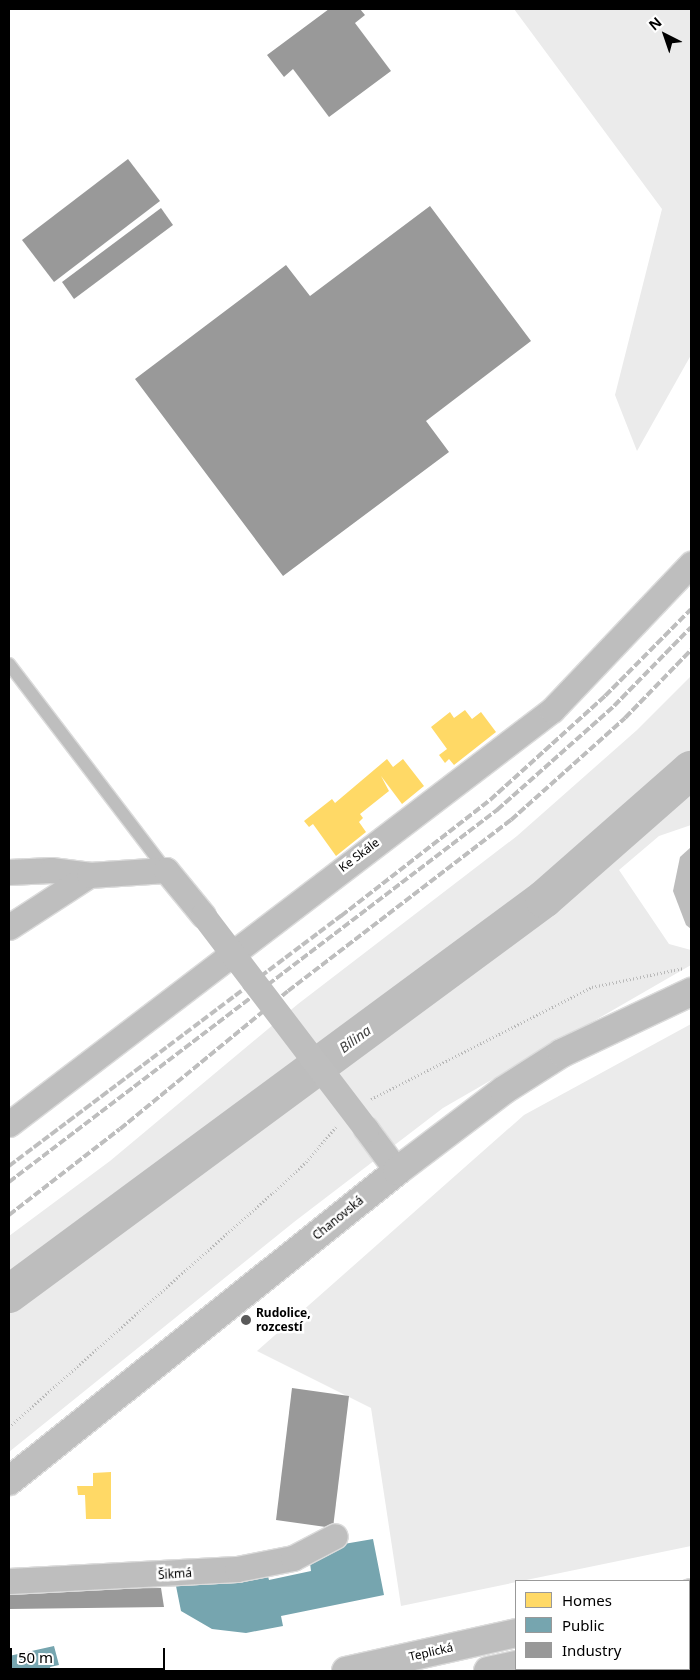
<!DOCTYPE html>
<meta charset="utf-8">
<style>
body{margin:0}
#map{position:relative;width:700px;height:1680px;overflow:hidden;background:#fff;font-family:"Noto Sans",sans-serif}
div>[style]{position:absolute}
[style*='--x']{left:calc(var(--x)*1px);top:calc(var(--y)*1px);width:calc(var(--w)*1px);rotate:calc(var(--a)*1deg)}
.green>*{inset:0;background:#ebebeb}
.water>*{inset:0;background:#bdbdbd}
.homes>*{inset:0;background:#ffd966}
.public>*{inset:0;background:#76a5af}
.industry>*{inset:0;background:#999}
.river>*{height:38px;margin:-19px;padding:0 19px;transform-origin:19px;border-radius:19px;background:#bdbdbd}
.path>*{height:3px;margin-top:-1.5px;transform-origin:0;background:repeating-linear-gradient(90deg,#b9b9b9 0 1px,transparent 0 3.5px)}
.roads{filter:drop-shadow(1px 0 #dbdbdb) drop-shadow(-1px 0 #dbdbdb) drop-shadow(0 1px #dbdbdb) drop-shadow(0 -1px #dbdbdb)}
.service>*{height:12px;margin:-6px;padding:0 6px;transform-origin:6px;border-radius:6px;background:#bebebe}
.minor>*{height:25px;margin:-12.5px;padding:0 12.5px;transform-origin:12.5px;border-radius:12.5px;background:#bebebe}
.tertiary>*{height:28px;margin:-14px;padding:0 14px;transform-origin:14px;border-radius:14px;background:#bebebe}
.trunk>*{height:28px;margin:-14px;padding:0 14px;transform-origin:14px;border-radius:14px;background:#bebebe}
.rail>*{height:4px;margin-top:-2px;transform-origin:0;background:repeating-linear-gradient(90deg,#bebebe 0 8px,transparent 0 10.5px)}
.minor-bridge>*{height:25px;margin:-12.5px;padding:0 12.5px;transform-origin:12.5px;border-radius:12.5px;background:#bebebe}
.dots>*{width:14px;height:14px;translate:-50% -50%;box-sizing:border-box;border:2px solid #fff;border-radius:50%}
span{translate:-50% -50%;white-space:nowrap;text-align:center;line-height:1.15;-webkit-text-stroke:5px #fff;paint-order:stroke}
.street-label{font-size:12px;color:#000}
.poi-label{font-size:12px;color:#000;font-weight:700}
.left{translate:0 -50%;text-align:left}
.water-label{font-size:14px;color:#424242;font-style:italic}
.frame{position:absolute;inset:0;border:10px solid #000;pointer-events:none}
.legend{position:absolute;left:515px;top:1580px;width:175px;height:90px;box-sizing:border-box;background:#fff;border:1px solid #999;margin:0;padding:6px 9px;list-style:none;font-size:15px;color:#000}
.legend li{display:flex;align-items:center;gap:10px;height:25px}
.legend b{width:25px;border:1px solid #999}
.north{position:absolute;left:640px;top:10px;width:50px;height:50px;-webkit-text-stroke:4px #fff;paint-order:stroke;rotate:319deg;font-size:14px;font-weight:700;line-height:20px;text-align:center;color:#000}
.north::after{content:'';display:block;margin:auto;width:18px;height:22px;background:#000;clip-path:polygon(50% 0,100% 100%,50% 72%,0 100%)}
.scale{position:absolute;left:10px;top:1648px;width:155px;height:22px;box-sizing:border-box;border:2px solid #000;border-top:0;padding-left:6px;font-size:15px;line-height:18px;white-space:nowrap;color:#000;-webkit-text-stroke:4px #fff;paint-order:stroke}
</style>
<div id="map">
<div class="green">
<i style="clip-path:polygon(514px 9px,691px 9px,691px 355px,637px 451px,615px 395px,662px 209px)"></i>
<i style="clip-path:polygon(691px 676px,691px 825px,659px 836px,619px 870px,669px 944px,691px 950px,691px 965px,443px 1108px,294px 1222px,9px 1452px,9px 1236px,110px 1161px,298px 1004px,517px 836px,637px 730px)"></i>
<i style="clip-path:polygon(691px 1024px,691px 1546px,401px 1606px,371px 1408px,257px 1351px,524px 1115px)"></i>
</div>
<div class="water">
<i style="clip-path:polygon(691px 847px,691px 929px,686px 925px,673px 891px,680px 857px)"></i>
</div>
<div class="homes">
<i style="clip-path:polygon(465px 710px,472px 719px,481px 712px,496px 732px,454px 765px,449px 759px,445px 763px,439px 755px,447px 749px,431px 727px,450px 712px,454px 718px)"></i>
<i style="clip-path:polygon(387px 759px,393px 767px,403px 759px,424px 786px,402px 804px,381px 776px,389px 791px,360px 814px,363px 818px,359px 822px,366px 832px,336px 856px,313px 824px,309px 827px,304px 821px,332px 799px,335px 803px)"></i>
<i style="clip-path:polygon(111px 1472px,111px 1519px,86px 1519px,85px 1495px,78px 1495px,77px 1486px,93px 1486px,93px 1473px)"></i>
</div>
<div class="public">
<i style="clip-path:polygon(373px 1539px,384px 1595px,281px 1616px,283px 1626px,246px 1633px,212px 1629px,181px 1611px,176px 1586px,267px 1573px,269px 1580px,311px 1571px,310px 1563px,338px 1545px)"></i>
<i style="clip-path:polygon(54px 1646px,59px 1665px,50px 1667px,51px 1671px,9px 1671px,9px 1656px)"></i>
</div>
<div class="industry">
<i style="clip-path:polygon(329px 9px,360px 9px,365px 15px,355px 23px,391px 71px,329px 117px,293px 69px,284px 77px,267px 55px)"></i>
<i style="clip-path:polygon(128px 159px,160px 201px,54px 282px,22px 240px)"></i>
<i style="clip-path:polygon(430px 206px,531px 341px,426px 421px,449px 452px,283px 576px,135px 379px,286px 265px,310px 296px)"></i>
<i style="clip-path:polygon(161px 208px,173px 225px,74px 299px,62px 282px)"></i>
<i style="clip-path:polygon(292px 1388px,349px 1396px,333px 1528px,276px 1520px)"></i>
<i style="clip-path:polygon(161px 1588px,164px 1607px,9px 1609px,9px 1590px)"></i>
</div>
<div class="river">
<i style="--x:9;--y:1294;--w:665;--a:-36.44"></i>
<i style="--x:544;--y:899;--w:196;--a:-41.3"></i>
</div>
<div class="path">
<i style="--x:371;--y:1099;--w:248;--a:-26.9"></i>
<i style="--x:592;--y:987;--w:94;--a:-11.7"></i>
<i style="--x:9;--y:1427;--w:353;--a:-41.6"></i>
<i style="--x:273;--y:1193;--w:45;--a:-43.2"></i>
<i style="--x:306;--y:1162;--w:46;--a:-49.4"></i>
</div>
<div class="roads">
<div class="service">
<i style="--x:9;--y:664;--w:259;--a:52.7"></i>
</div>
<div class="minor">
<i style="--x:9;--y:872;--w:42;--a:-2.7"></i>
<i style="--x:51;--y:870;--w:38;--a:7"></i>
<i style="--x:9;--y:927;--w:95;--a:-33"></i>
<i style="--x:89;--y:875;--w:77;--a:-3.7"></i>
<i style="--x:166;--y:870;--w:58;--a:50.6"></i>
<i style="--x:9;--y:1124;--w:683;--a:-37.32"></i>
<i style="--x:552;--y:710;--w:202;--a:-46.4"></i>
<i style="--x:366;--y:1129;--w:52;--a:53.6"></i>
<i style="--x:9;--y:1581;--w:228;--a:-3"></i>
<i style="--x:237;--y:1569;--w:57;--a:-11.1"></i>
<i style="--x:293;--y:1558;--w:47;--a:-27.6"></i>
</div>
<div class="tertiary">
<i style="--x:9;--y:1481;--w:497;--a:-38.6"></i>
<i style="--x:397;--y:1171;--w:134;--a:-37.1"></i>
<i style="--x:504;--y:1090;--w:69;--a:-32.5"></i>
<i style="--x:562;--y:1053;--w:143;--a:-25.3"></i>
</div>
<div class="trunk">
<i style="--x:689;--y:1594;--w:2;--a:-27"></i>
<i style="--x:689;--y:1627;--w:2;--a:-27"></i>
<i style="--x:346;--y:1671;--w:174;--a:-12.6"></i>
<i style="--x:488;--y:1671;--w:29;--a:-12"></i>
</div>
</div>
<div class="rail">
<i style="--x:9;--y:1166;--w:416;--a:-37"></i>
<i style="--x:341;--y:916;--w:189;--a:-37.9"></i>
<i style="--x:490;--y:800;--w:155;--a:-42.1"></i>
<i style="--x:605;--y:696;--w:122;--a:-45.3"></i>
<i style="--x:9;--y:1182;--w:614;--a:-37.32"></i>
<i style="--x:497;--y:810;--w:157;--a:-41.6"></i>
<i style="--x:614;--y:706;--w:110;--a:-45.7"></i>
<i style="--x:9;--y:1215;--w:140;--a:-37.8"></i>
<i style="--x:120;--y:1129;--w:217;--a:-39.4"></i>
<i style="--x:288;--y:991;--w:281;--a:-37.5"></i>
<i style="--x:511;--y:820;--w:153;--a:-41.8"></i>
<i style="--x:625;--y:718;--w:95;--a:-45.9"></i>
</div>
<div class="minor-bridge">
<i style="--x:203;--y:915;--w:269;--a:52.7"></i>
</div>
<div class="dots">
<i style="left:246px;top:1320px;background:#595959"></i>
</div>
<div class="street-label">
<span style="left:359px;top:855px;rotate:-37deg">Ke Skále</span>
<span style="left:338px;top:1218px;rotate:-39deg">Chanovská</span>
<span style="left:175px;top:1574px;rotate:-4deg">Šikmá</span>
<span style="left:431px;top:1652px;rotate:-13deg">Teplická</span>
</div>
<div class="poi-label">
<span class="left" style="left:256px;top:1320px">Rudolice,<br>rozcestí</span>
</div>
<div class="water-label">
<span style="left:355px;top:1039px;rotate:-36deg">Bílina</span>
</div>
<div class="frame"></div>
<ul class="legend">
<li><b style="height:14px;background:#ffd966"></b>Homes</li>
<li><b style="height:14px;background:#76a5af"></b>Public</li>
<li><b style="height:14px;background:#999"></b>Industry</li>
</ul>
<div class="north">N</div>
<div class="scale">50 m</div>
</div>
